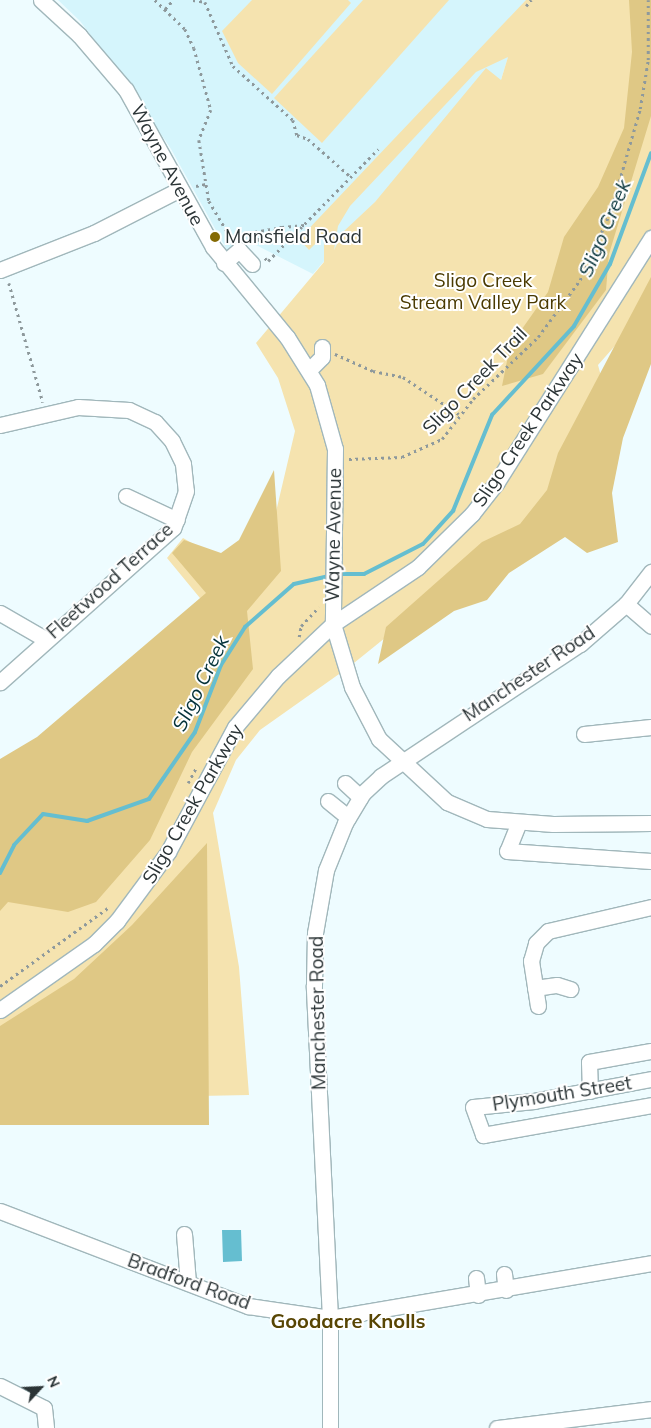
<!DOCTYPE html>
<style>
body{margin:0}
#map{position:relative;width:651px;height:1428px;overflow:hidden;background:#eefcff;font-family:Mulish,sans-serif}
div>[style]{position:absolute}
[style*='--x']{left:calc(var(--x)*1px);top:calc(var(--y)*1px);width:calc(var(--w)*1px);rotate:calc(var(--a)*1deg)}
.built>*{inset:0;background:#d5f5fc}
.green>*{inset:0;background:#f5e3af}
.forest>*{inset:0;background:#dfc885}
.water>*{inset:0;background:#65bed0}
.stream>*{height:4px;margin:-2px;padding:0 2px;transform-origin:2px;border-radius:2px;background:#65bed0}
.path>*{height:2.5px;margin-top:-1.25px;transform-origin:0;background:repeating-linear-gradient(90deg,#8e999c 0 2.5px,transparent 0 6.5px)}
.roads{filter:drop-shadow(1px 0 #a1b7bb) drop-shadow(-1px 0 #a1b7bb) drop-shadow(0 1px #a1b7bb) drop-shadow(0 -1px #a1b7bb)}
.minor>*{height:15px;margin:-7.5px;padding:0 7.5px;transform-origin:7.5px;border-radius:7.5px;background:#fff}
.dots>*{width:14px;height:14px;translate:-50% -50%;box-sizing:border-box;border:2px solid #fff;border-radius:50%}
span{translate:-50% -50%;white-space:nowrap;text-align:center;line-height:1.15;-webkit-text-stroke:4px #fff;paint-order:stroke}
.street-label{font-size:19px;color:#2b3436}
.poi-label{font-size:19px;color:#2b3436}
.left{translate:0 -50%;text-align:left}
.park-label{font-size:19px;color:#4a3a01}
.water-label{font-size:20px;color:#053239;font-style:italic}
.neighbourhood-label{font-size:20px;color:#584503;font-weight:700}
.north{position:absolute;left:15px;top:1363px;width:50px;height:50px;-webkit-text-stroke:4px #fff;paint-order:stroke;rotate:65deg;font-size:14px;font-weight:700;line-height:20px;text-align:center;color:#2b3436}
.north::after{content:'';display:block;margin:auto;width:18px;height:22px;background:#2b3436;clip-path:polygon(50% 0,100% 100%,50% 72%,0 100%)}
</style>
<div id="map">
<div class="built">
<i style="clip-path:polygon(58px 0,526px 0,482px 140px,392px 183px,313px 274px,248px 241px,228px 252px,171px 149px,123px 78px,80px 21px)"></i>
</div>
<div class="green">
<i style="clip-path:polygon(252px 0,348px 0,351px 3px,272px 94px,238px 63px,222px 31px)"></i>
<i style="clip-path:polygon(363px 0,449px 0,322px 143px,274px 98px)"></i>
<i style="clip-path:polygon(evenodd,526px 0,651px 0,651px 305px,598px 365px,610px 410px,608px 458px,349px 667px,260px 730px,236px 760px,213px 813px,239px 967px,249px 1095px,0 1100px,0 777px,209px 609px,167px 558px,183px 538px,248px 575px,271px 533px,295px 431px,278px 378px,256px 343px,324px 262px,324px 235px,309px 250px,299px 239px,526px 0,508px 57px,501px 80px,486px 68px,375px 202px,343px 232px,334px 250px,338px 226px,350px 206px,476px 72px,508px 57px)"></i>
</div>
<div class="forest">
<i style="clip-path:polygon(629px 0,651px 0,651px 116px,609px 254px,606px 290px,543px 374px,502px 386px,510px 346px,548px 292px,564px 237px,598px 187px,624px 128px,632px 52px)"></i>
<i style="clip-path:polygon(651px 277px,651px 364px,623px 438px,612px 493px,618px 542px,587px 553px,565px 537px,509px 573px,487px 600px,454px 611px,378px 664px,386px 627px,482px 542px,520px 524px,547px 490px,558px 453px)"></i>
<i style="clip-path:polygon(274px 470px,281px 571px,247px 611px,253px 669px,192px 752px,150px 840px,96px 902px,68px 912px,8px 902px,0 911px,0 759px,37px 737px,206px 593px,172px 553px,184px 540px,221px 553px,239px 540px)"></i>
<i style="clip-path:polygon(207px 843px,209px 1125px,0 1125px,0 1026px,74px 979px,132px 925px)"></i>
</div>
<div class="water">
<i style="clip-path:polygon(222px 1230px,241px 1230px,242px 1261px,223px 1262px)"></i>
</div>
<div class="stream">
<i style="--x:337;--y:574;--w:27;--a:0"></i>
<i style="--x:364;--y:574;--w:66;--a:-27"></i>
<i style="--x:423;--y:544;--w:45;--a:-47.7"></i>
<i style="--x:453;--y:511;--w:104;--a:-67.9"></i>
<i style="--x:492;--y:415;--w:121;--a:-47.3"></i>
<i style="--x:574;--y:326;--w:72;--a:-59.9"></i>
<i style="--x:610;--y:264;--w:118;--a:-69.7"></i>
<i style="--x:0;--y:873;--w:31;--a:-63"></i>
<i style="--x:14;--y:845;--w:42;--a:-46.9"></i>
<i style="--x:43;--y:814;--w:45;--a:9"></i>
<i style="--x:87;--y:821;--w:66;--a:-19.5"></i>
<i style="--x:149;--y:799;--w:81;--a:-55.5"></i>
<i style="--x:195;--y:732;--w:72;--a:-68.8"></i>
<i style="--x:221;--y:665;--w:45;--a:-57.7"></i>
<i style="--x:245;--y:627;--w:65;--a:-41.3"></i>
<i style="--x:294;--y:584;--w:37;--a:-13"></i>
</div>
<div class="path">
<i style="--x:155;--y:0;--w:42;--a:44"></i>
<i style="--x:185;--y:29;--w:21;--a:65"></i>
<i style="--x:194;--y:48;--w:64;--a:74.7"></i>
<i style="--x:211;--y:110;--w:32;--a:112"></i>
<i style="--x:199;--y:140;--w:62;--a:80.7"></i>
<i style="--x:209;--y:201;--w:43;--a:59.3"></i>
<i style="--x:193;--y:0;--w:12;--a:9"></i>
<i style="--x:205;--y:2;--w:70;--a:66.4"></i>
<i style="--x:233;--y:66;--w:81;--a:42"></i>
<i style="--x:293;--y:120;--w:16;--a:75"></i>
<i style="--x:297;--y:135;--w:12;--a:20"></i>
<i style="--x:308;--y:139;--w:57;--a:41.5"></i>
<i style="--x:526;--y:6;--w:8;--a:-50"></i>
<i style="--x:165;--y:9;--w:12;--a:-48"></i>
<i style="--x:196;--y:186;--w:10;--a:-11"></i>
<i style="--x:282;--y:227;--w:23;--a:-5"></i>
<i style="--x:242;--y:234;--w:41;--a:-9.9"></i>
<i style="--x:282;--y:227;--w:28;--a:153"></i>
<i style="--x:257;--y:240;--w:43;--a:-13.4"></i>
<i style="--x:265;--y:258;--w:4;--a:45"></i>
<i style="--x:268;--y:261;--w:157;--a:-45.5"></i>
<i style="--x:9;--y:283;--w:124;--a:74.1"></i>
<i style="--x:335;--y:354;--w:42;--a:24.1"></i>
<i style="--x:373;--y:371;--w:31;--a:11"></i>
<i style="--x:403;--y:377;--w:67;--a:33.5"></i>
<i style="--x:349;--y:459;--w:53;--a:-2.2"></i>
<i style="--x:402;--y:457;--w:44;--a:-24.2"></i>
<i style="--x:442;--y:439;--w:51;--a:-52.2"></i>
<i style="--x:473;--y:399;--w:90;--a:-43.6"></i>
<i style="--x:538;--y:337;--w:71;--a:-53.6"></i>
<i style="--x:580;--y:280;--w:73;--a:-65.9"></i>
<i style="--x:610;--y:213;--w:108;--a:-73.9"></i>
<i style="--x:640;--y:109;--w:50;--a:-80.7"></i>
<i style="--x:648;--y:60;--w:60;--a:-90"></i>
<i style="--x:299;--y:637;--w:11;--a:-80"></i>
<i style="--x:301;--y:626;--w:26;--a:-47"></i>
<i style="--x:188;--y:783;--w:19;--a:-62"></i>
<i style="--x:0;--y:986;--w:135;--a:-35.9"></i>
</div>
<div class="roads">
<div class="minor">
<i style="--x:41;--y:0;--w:52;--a:42.6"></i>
<i style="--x:79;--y:35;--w:72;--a:49.5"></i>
<i style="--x:126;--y:90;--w:179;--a:61"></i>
<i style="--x:213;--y:247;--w:117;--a:50.6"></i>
<i style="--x:287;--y:337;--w:57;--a:58"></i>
<i style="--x:317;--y:385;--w:66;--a:74.3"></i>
<i style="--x:335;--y:449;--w:175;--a:90.7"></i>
<i style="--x:333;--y:624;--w:66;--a:73.2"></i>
<i style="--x:352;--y:687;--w:59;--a:62.6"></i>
<i style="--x:379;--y:739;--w:93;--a:42.8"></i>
<i style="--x:447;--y:802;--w:43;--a:23"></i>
<i style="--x:487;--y:819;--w:66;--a:4.3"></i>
<i style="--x:553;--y:824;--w:98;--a:-0.6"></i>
<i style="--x:224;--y:263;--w:20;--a:-41"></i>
<i style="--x:239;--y:250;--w:19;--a:47"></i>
<i style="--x:0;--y:270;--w:101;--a:-21.5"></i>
<i style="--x:94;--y:233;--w:97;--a:-27.1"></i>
<i style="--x:309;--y:370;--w:18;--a:-45"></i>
<i style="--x:322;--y:357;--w:10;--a:-90"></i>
<i style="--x:0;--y:425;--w:80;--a:-13"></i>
<i style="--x:78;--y:407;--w:51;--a:3.4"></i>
<i style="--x:129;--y:410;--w:29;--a:25"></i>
<i style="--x:155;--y:422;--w:25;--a:48"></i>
<i style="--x:172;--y:441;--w:25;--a:64"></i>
<i style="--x:183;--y:464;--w:27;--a:84"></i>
<i style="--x:186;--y:491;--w:39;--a:109"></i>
<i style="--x:173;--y:528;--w:232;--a:138.3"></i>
<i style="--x:126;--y:496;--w:56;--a:25.2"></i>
<i style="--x:626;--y:604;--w:33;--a:41"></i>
<i style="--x:0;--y:613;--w:52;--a:30"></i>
<i style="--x:584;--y:734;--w:67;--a:-6"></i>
<i style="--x:345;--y:783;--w:21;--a:43"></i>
<i style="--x:328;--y:801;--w:26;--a:39"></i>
<i style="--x:519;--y:822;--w:31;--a:112"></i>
<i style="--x:507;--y:851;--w:144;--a:4"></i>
<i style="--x:535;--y:988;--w:22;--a:-8"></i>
<i style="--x:557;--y:985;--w:14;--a:17"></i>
<i style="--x:538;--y:1006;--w:46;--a:-98.8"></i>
<i style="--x:531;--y:961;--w:19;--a:-74"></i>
<i style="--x:536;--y:943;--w:17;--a:-45"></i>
<i style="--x:548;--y:931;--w:106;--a:-13.1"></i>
<i style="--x:0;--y:1010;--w:115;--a:-35.1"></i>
<i style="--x:94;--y:944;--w:33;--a:-45"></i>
<i style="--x:117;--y:921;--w:86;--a:-53.5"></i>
<i style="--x:168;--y:852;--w:142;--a:-61.8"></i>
<i style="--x:235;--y:727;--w:67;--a:-49.9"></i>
<i style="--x:278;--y:676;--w:76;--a:-43.4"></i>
<i style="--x:333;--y:624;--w:102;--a:-33.8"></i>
<i style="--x:418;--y:567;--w:76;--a:-44.5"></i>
<i style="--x:472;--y:514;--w:41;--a:-52"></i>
<i style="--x:497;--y:482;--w:289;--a:-57.7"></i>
<i style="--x:651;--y:1079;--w:119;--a:169.4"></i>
<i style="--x:534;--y:1101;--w:61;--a:174.4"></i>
<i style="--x:473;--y:1107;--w:30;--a:70"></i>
<i style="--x:483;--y:1135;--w:171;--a:-10.1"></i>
<i style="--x:590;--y:1091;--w:29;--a:-92"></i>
<i style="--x:589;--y:1062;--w:63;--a:-10.1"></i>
<i style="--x:0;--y:1211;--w:266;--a:21"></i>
<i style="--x:248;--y:1306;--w:83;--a:8.3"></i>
<i style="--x:330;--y:1318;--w:326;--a:-9.7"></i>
<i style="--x:184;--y:1234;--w:49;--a:85.3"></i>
<i style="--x:504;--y:1274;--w:16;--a:83"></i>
<i style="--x:476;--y:1278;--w:17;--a:83"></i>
<i style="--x:0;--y:1386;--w:49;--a:26.6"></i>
<i style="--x:44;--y:1408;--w:20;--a:84"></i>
<i style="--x:330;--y:1428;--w:110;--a:-90"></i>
<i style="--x:330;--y:1318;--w:333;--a:-92.8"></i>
<i style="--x:314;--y:985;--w:52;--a:-88.9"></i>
<i style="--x:315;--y:933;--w:64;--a:-80.1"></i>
<i style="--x:326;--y:870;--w:51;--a:-68"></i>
<i style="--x:345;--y:823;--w:35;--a:-59"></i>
<i style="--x:363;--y:793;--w:25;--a:-43"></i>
<i style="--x:381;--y:776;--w:239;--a:-33.6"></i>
<i style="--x:580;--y:644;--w:61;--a:-41"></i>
<i style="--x:626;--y:604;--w:41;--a:-52"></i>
<i style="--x:497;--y:1428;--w:155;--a:-7"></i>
</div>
</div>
<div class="dots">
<i style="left:215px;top:237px;background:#856a04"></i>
</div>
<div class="street-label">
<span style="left:167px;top:165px;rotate:62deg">Wayne Avenue</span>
<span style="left:475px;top:381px;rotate:-46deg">Sligo Creek Trail</span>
<span style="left:528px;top:430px;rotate:-56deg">Sligo Creek Parkway</span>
<span style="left:334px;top:535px;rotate:-89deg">Wayne Avenue</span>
<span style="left:110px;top:581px;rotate:-42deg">Fleetwood Terrace</span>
<span style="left:529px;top:674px;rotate:-34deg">Manchester Road</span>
<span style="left:193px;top:804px;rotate:-60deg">Sligo Creek Parkway</span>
<span style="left:318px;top:1013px;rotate:-91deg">Manchester Road</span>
<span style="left:562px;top:1094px;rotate:-9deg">Plymouth Street</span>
<span style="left:189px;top:1282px;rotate:20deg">Bradford Road</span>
</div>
<div class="poi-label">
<span class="left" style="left:225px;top:237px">Mansfield Road</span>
</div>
<div class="park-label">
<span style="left:483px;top:292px">Sligo Creek<br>Stream Valley Park</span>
</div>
<div class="water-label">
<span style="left:604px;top:228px;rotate:-67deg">Sligo Creek</span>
<span style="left:200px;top:683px;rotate:-64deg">Sligo Creek</span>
</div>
<div class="neighbourhood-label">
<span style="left:348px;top:1320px">Goodacre Knolls</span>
</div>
<div class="north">N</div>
</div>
